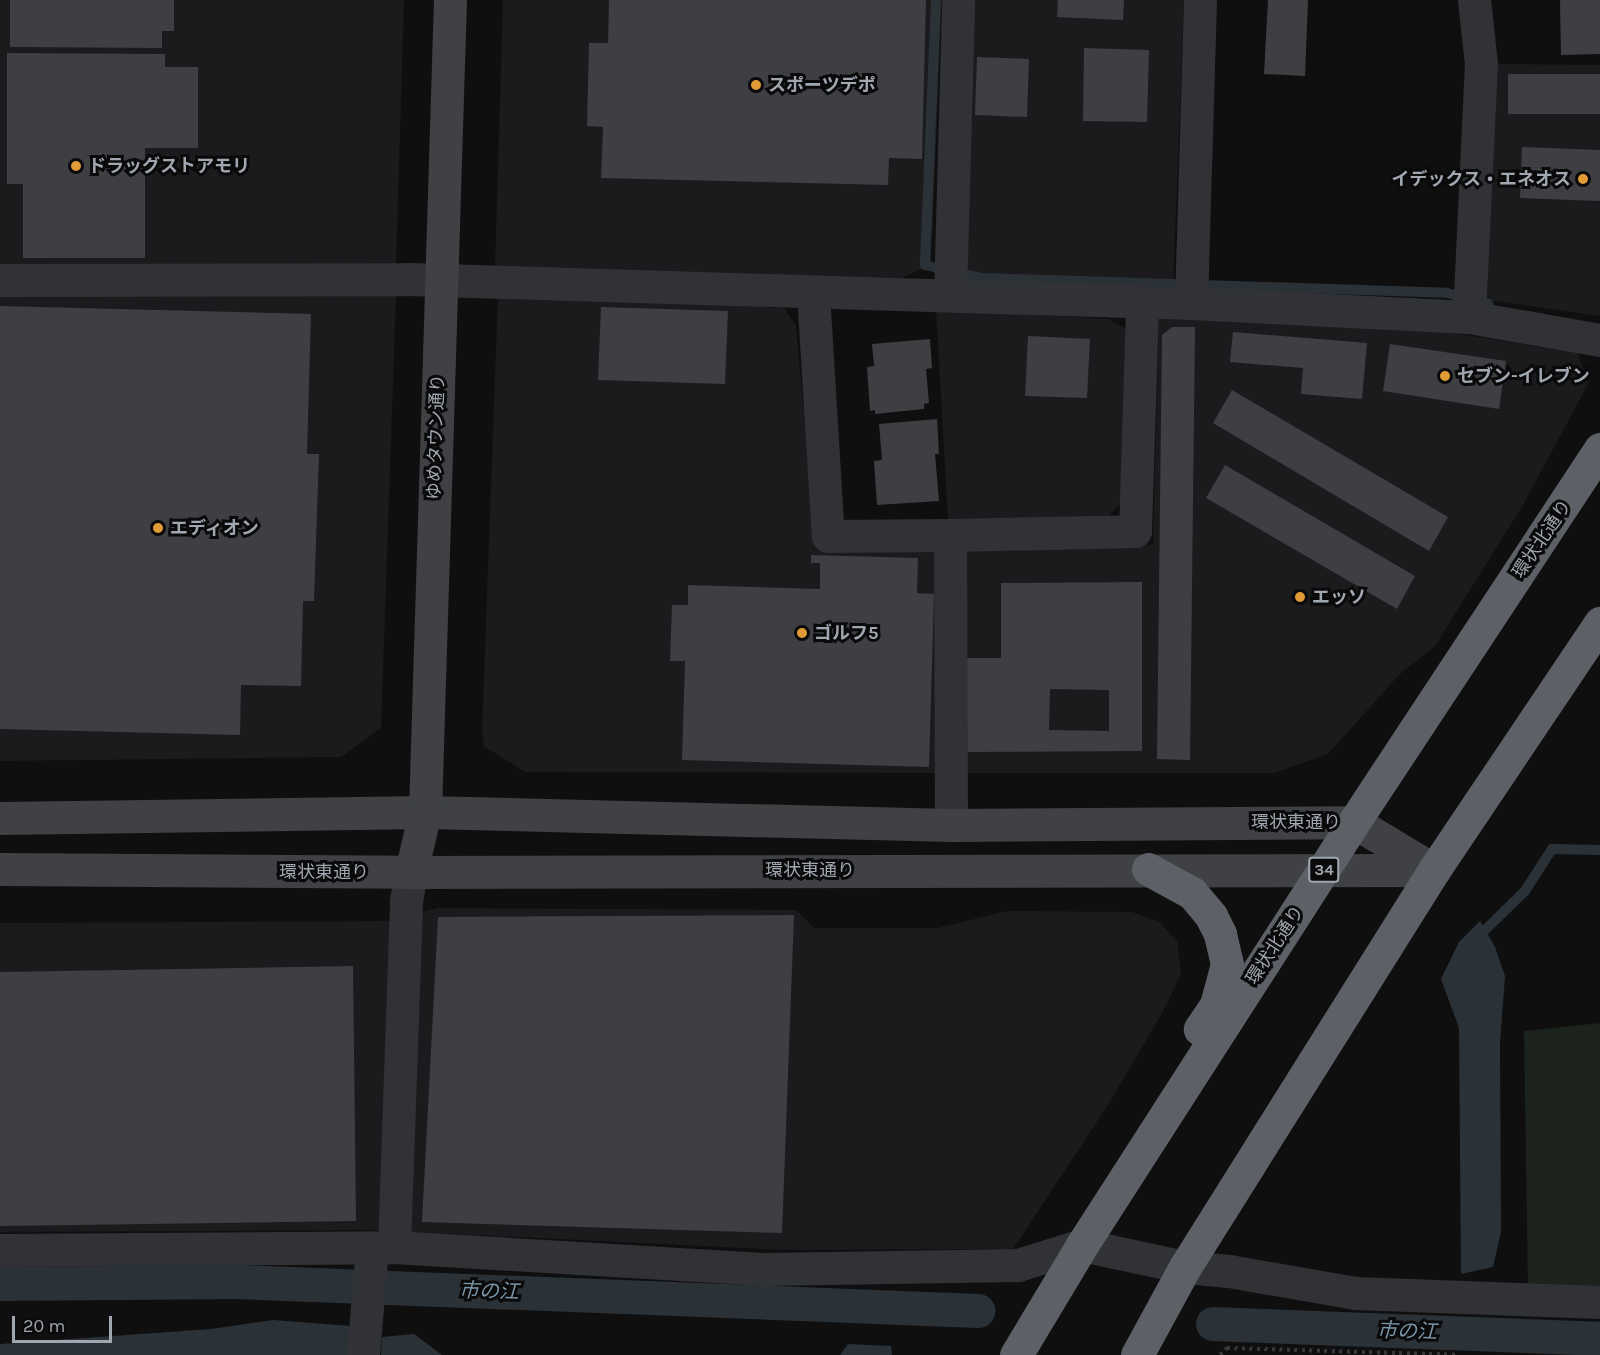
<!DOCTYPE html>
<meta charset="utf-8">
<style>
body{margin:0}
#map{position:relative;width:1600px;height:1355px;overflow:hidden;background:#0f0f10;font-family:Karla,"Noto Sans JP",sans-serif}
div>[style]{position:absolute}
[style*='--x']{left:calc(var(--x)*1px);top:calc(var(--y)*1px);width:calc(var(--w)*1px);rotate:calc(var(--a)*1deg)}
.built>*{inset:0;background:#1b1b1d}
.green>*{inset:0;background:#1c231c}
.water>*{inset:0;background:#2a3238}
.stream>*{height:10px;margin:-5px;padding:0 5px;transform-origin:5px;border-radius:5px;background:#2a3238}
.canal>*{height:34px;margin:-17px;padding:0 17px;transform-origin:17px;border-radius:17px;background:#2a3238}
.building>*{inset:0;background:#3e3f43}
.path>*{height:4px;margin-top:-2px;transform-origin:0;background:repeating-linear-gradient(90deg,#37383c 0 3px,transparent 0 7.5px)}
.street>*{height:33px;margin:-16.5px;padding:0 16.5px;transform-origin:16.5px;border-radius:16.5px;background:#313235}
.secondary>*{height:33px;margin:-16.5px;padding:0 16.5px;transform-origin:16.5px;border-radius:16.5px;background:#3f4145}
.highway>*{height:33px;margin:-16.5px;padding:0 16.5px;transform-origin:16.5px;border-radius:16.5px;background:#5d6066}
.dots>*{width:16px;height:16px;translate:-50% -50%;box-sizing:border-box;border:3px solid #0a0a0b;border-radius:50%}
span{translate:-50% -50%;white-space:nowrap;text-align:center;line-height:1.15;-webkit-text-stroke:6px #0a0a0b;paint-order:stroke}
.shield-label span{padding:2px 4px;background:#0a0a0b;border:2px solid;border-radius:4px;-webkit-text-stroke-width:0}
.shield-label{font-size:16px;color:#a1a7b0;font-weight:700}
.poi-label{font-size:18px;color:#a1a7b0;font-weight:700}
.left{translate:0 -50%;text-align:left}
.right{translate:-100% -50%;text-align:right}
.street-label{font-size:18px;color:#a1a7b0}
.water-label{font-size:20px;color:#7a97a9;font-style:italic}
.scale{position:absolute;left:12px;top:1316px;width:100px;height:27px;box-sizing:border-box;border:3px solid #a1a7b0;border-top:0;padding-left:8px;font-size:18px;line-height:21px;white-space:nowrap;color:#a1a7b0;-webkit-text-stroke:4px #0a0a0b;paint-order:stroke}
</style>
<div id="map">
<div class="built">
<i style="clip-path:polygon(0 0,404px 0,396px 264px,0 267px)"></i>
<i style="clip-path:polygon(503px 0,942px 0,931px 264px,902px 278px,495px 269px)"></i>
<i style="clip-path:polygon(970px 0,1184px 0,1173px 290px,964px 281px)"></i>
<i style="clip-path:polygon(1497px 64px,1600px 65px,1600px 316px,1487px 300px)"></i>
<i style="clip-path:polygon(0 293px,396px 295px,381px 728px,341px 757px,0 761px)"></i>
<i style="clip-path:polygon(498px 295px,784px 308px,796px 326px,816px 546px,943px 548px,943px 773px,525px 772px,484px 746px,482px 732px)"></i>
<i style="clip-path:polygon(936px 309px,1108px 319px,1126px 329px,1121px 503px,1107px 518px,948px 519px)"></i>
<i style="clip-path:polygon(1159px 319px,1392px 323px,1578px 353px,1588px 384px,1523px 505px,1435px 646px,1399px 675px,1328px 754px,1274px 773px,959px 773px,959px 546px,1153px 545px)"></i>
<i style="clip-path:polygon(438px 908px,796px 910px,814px 928px,938px 928px,1007px 911px,1132px 912px,1159px 922px,1177px 941px,1181px 973px,1165px 1008px,1108px 1105px,1013px 1249px,782px 1250px,375px 1230px,0 1232px,0 923px,387px 921px)"></i>
</div>
<div class="green">
<i style="clip-path:polygon(1600px 1023px,1600px 1292px,1528px 1289px,1524px 1031px)"></i>
</div>
<div class="water">
<i style="clip-path:polygon(1480px 921px,1495px 947px,1505px 976px,1500px 1043px,1501px 1232px,1493px 1267px,1461px 1274px,1459px 1028px,1441px 979px,1459px 942px)"></i>
<i style="clip-path:polygon(273px 1320px,351px 1326px,348px 1355px,0 1355px,0 1344px,211px 1329px)"></i>
<i style="clip-path:polygon(414px 1334px,442px 1355px,381px 1355px,382px 1337px)"></i>
<i style="clip-path:polygon(848px 1344px,891px 1346px,892px 1355px,840px 1355px)"></i>
</div>
<div class="stream">
<i style="--x:936;--y:0;--w:265;--a:92.4"></i>
<i style="--x:925;--y:265;--w:57;--a:13.1"></i>
<i style="--x:981;--y:278;--w:466;--a:1.8"></i>
<i style="--x:1447;--y:293;--w:43;--a:14.7"></i>
<i style="--x:1485;--y:930;--w:56;--a:-44.3"></i>
<i style="--x:1525;--y:891;--w:50;--a:-57.3"></i>
<i style="--x:1552;--y:849;--w:48;--a:1.2"></i>
</div>
<div class="canal">
<i style="--x:0;--y:1284;--w:238;--a:-0.5"></i>
<i style="--x:238;--y:1282;--w:741;--a:2.24"></i>
<i style="--x:1213;--y:1324;--w:387;--a:2.2"></i>
</div>
<div class="building">
<i style="clip-path:polygon(10px 0,174px 0,174px 31px,162px 31px,162px 48px,10px 47px)"></i>
<i style="clip-path:polygon(609px 0,926px 0,922px 159px,889px 158px,888px 185px,601px 178px,603px 127px,587px 126px,589px 43px,608px 43px)"></i>
<i style="clip-path:polygon(1058px 0,1124px 0,1123px 20px,1057px 17px)"></i>
<i style="clip-path:polygon(1268px 0,1308px 0,1305px 76px,1264px 74px)"></i>
<i style="clip-path:polygon(1560px 0,1600px 0,1600px 54px,1561px 55px)"></i>
<i style="clip-path:polygon(1084px 48px,1149px 50px,1147px 122px,1083px 121px)"></i>
<i style="clip-path:polygon(7px 53px,165px 54px,165px 67px,198px 67px,198px 148px,145px 148px,145px 258px,23px 258px,23px 184px,7px 184px)"></i>
<i style="clip-path:polygon(977px 57px,1029px 59px,1027px 117px,975px 115px)"></i>
<i style="clip-path:polygon(1508px 74px,1600px 74px,1600px 114px,1508px 114px)"></i>
<i style="clip-path:polygon(1522px 147px,1600px 150px,1600px 201px,1520px 198px)"></i>
<i style="clip-path:polygon(0 306px,311px 314px,307px 454px,319px 454px,314px 601px,303px 601px,301px 686px,241px 685px,240px 735px,0 729px)"></i>
<i style="clip-path:polygon(601px 307px,728px 311px,725px 384px,598px 380px)"></i>
<i style="clip-path:polygon(1172px 327px,1195px 327px,1190px 760px,1157px 759px,1162px 335px)"></i>
<i style="clip-path:polygon(1233px 332px,1367px 343px,1362px 399px,1301px 394px,1303px 368px,1230px 362px)"></i>
<i style="clip-path:polygon(1028px 336px,1090px 339px,1087px 398px,1025px 396px)"></i>
<i style="clip-path:polygon(930px 339px,932px 368px,926px 369px,929px 403px,924px 404px,924px 409px,875px 414px,875px 410px,870px 411px,867px 367px,874px 366px,872px 344px)"></i>
<i style="clip-path:polygon(1390px 344px,1506px 361px,1499px 409px,1383px 391px)"></i>
<i style="clip-path:polygon(1232px 390px,1448px 517px,1429px 551px,1213px 423px)"></i>
<i style="clip-path:polygon(937px 419px,939px 454px,935px 454px,939px 501px,877px 505px,874px 461px,882px 460px,879px 424px)"></i>
<i style="clip-path:polygon(1225px 465px,1415px 576px,1397px 609px,1206px 498px)"></i>
<i style="clip-path:polygon(811px 555px,918px 558px,917px 593px,934px 594px,929px 767px,682px 760px,685px 661px,670px 661px,672px 605px,688px 605px,688px 585px,820px 589px,820px 563px,811px 563px)"></i>
<i style="clip-path:polygon(evenodd,1142px 582px,1142px 751px,962px 752px,962px 658px,1001px 658px,1001px 583px,1142px 582px,1050px 689px,1109px 690px,1109px 731px,1049px 730px,1050px 689px)"></i>
<i style="clip-path:polygon(794px 915px,782px 1233px,422px 1222px,438px 917px)"></i>
<i style="clip-path:polygon(353px 966px,356px 1221px,0 1226px,0 972px)"></i>
</div>
<div class="path">
<i style="--x:1220;--y:1355;--w:10;--a:-45"></i>
<i style="--x:1227;--y:1348;--w:230;--a:1.7"></i>
</div>
<div class="street">
<i style="--x:0;--y:280;--w:407;--a:-0.1"></i>
<i style="--x:407;--y:279;--w:784;--a:1.75"></i>
<i style="--x:1191;--y:303;--w:278;--a:2.9"></i>
<i style="--x:1469;--y:317;--w:133;--a:10"></i>
<i style="--x:813;--y:293;--w:243;--a:86.5"></i>
<i style="--x:828;--y:536;--w:122;--a:-0.5"></i>
<i style="--x:950;--y:535;--w:290;--a:89.8"></i>
<i style="--x:950;--y:295;--w:295;--a:-88.4"></i>
<i style="--x:1191;--y:303;--w:303;--a:-88.3"></i>
<i style="--x:1469;--y:317;--w:253;--a:-87.3"></i>
<i style="--x:1481;--y:64;--w:64;--a:-96.2"></i>
<i style="--x:950;--y:535;--w:185;--a:-1.2"></i>
<i style="--x:1135;--y:531;--w:228;--a:-88.2"></i>
<i style="--x:394;--y:1247;--w:346;--a:-88"></i>
<i style="--x:406;--y:901;--w:29;--a:-80"></i>
<i style="--x:0;--y:1250;--w:394;--a:-0.4"></i>
<i style="--x:394;--y:1247;--w:372;--a:3.4"></i>
<i style="--x:765;--y:1269;--w:253;--a:-0.9"></i>
<i style="--x:1018;--y:1265;--w:67;--a:-17.4"></i>
<i style="--x:1082;--y:1245;--w:105;--a:12.1"></i>
<i style="--x:1185;--y:1267;--w:44;--a:5.2"></i>
<i style="--x:1229;--y:1271;--w:128;--a:9.9"></i>
<i style="--x:1355;--y:1293;--w:245;--a:2.1"></i>
<i style="--x:363;--y:1355;--w:108;--a:-85.2"></i>
</div>
<div class="secondary">
<i style="--x:0;--y:818;--w:425;--a:-0.8"></i>
<i style="--x:425;--y:812;--w:526;--a:1.42"></i>
<i style="--x:951;--y:825;--w:403;--a:-0.4"></i>
<i style="--x:1354;--y:822;--w:93;--a:31"></i>
<i style="--x:0;--y:869;--w:411;--a:0.4"></i>
<i style="--x:411;--y:872;--w:1023;--a:-0.11"></i>
<i style="--x:411;--y:872;--w:62;--a:-76.9"></i>
<i style="--x:425;--y:812;--w:812;--a:-88.24"></i>
</div>
<div class="highway">
<i style="--x:1148;--y:869;--w:50;--a:28.6"></i>
<i style="--x:1192;--y:893;--w:30;--a:50"></i>
<i style="--x:1211;--y:916;--w:20;--a:63"></i>
<i style="--x:1220;--y:934;--w:31;--a:77"></i>
<i style="--x:1227;--y:964;--w:42;--a:105"></i>
<i style="--x:1216;--y:1005;--w:29;--a:124"></i>
<i style="--x:1016;--y:1355;--w:128;--a:-59"></i>
<i style="--x:1082;--y:1245;--w:503;--a:-57.26"></i>
<i style="--x:1354;--y:822;--w:447;--a:-56.6"></i>
<i style="--x:1137;--y:1355;--w:100;--a:-61.4"></i>
<i style="--x:1185;--y:1267;--w:469;--a:-57.9"></i>
<i style="--x:1434;--y:870;--w:298;--a:-56.1"></i>
</div>
<div class="dots">
<i style="left:756px;top:85px;background:#e19b37"></i>
<i style="left:76px;top:166px;background:#e19b37"></i>
<i style="left:1583px;top:179px;background:#e19b37"></i>
<i style="left:1445px;top:376px;background:#e19b37"></i>
<i style="left:158px;top:528px;background:#e19b37"></i>
<i style="left:1300px;top:597px;background:#e19b37"></i>
<i style="left:802px;top:633px;background:#e19b37"></i>
</div>
<div class="shield-label">
<span style="left:1324px;top:870px">34</span>
</div>
<div class="poi-label">
<span class="left" style="left:768px;top:85px">スポーツデポ</span>
<span class="left" style="left:88px;top:166px">ドラッグストアモリ</span>
<span class="right" style="left:1571px;top:179px">イデックス・エネオス</span>
<span class="left" style="left:1457px;top:376px">セブン-イレブン</span>
<span class="left" style="left:170px;top:528px">エディオン</span>
<span class="left" style="left:1312px;top:597px">エッソ</span>
<span class="left" style="left:814px;top:633px">ゴルフ5</span>
</div>
<div class="street-label">
<span style="left:436px;top:437px;rotate:-88deg">ゆめタウン通り</span>
<span style="left:1542px;top:539px;rotate:-56deg">環状北通り</span>
<span style="left:1296px;top:822px">環状東通り</span>
<span style="left:810px;top:870px">環状東通り</span>
<span style="left:324px;top:872px">環状東通り</span>
<span style="left:1275px;top:945px;rotate:-57deg">環状北通り</span>
</div>
<div class="water-label">
<span style="left:489px;top:1291px;rotate:2deg">市の江</span>
<span style="left:1407px;top:1331px;rotate:2deg">市の江</span>
</div>
<div class="scale">20 m</div>
</div>
